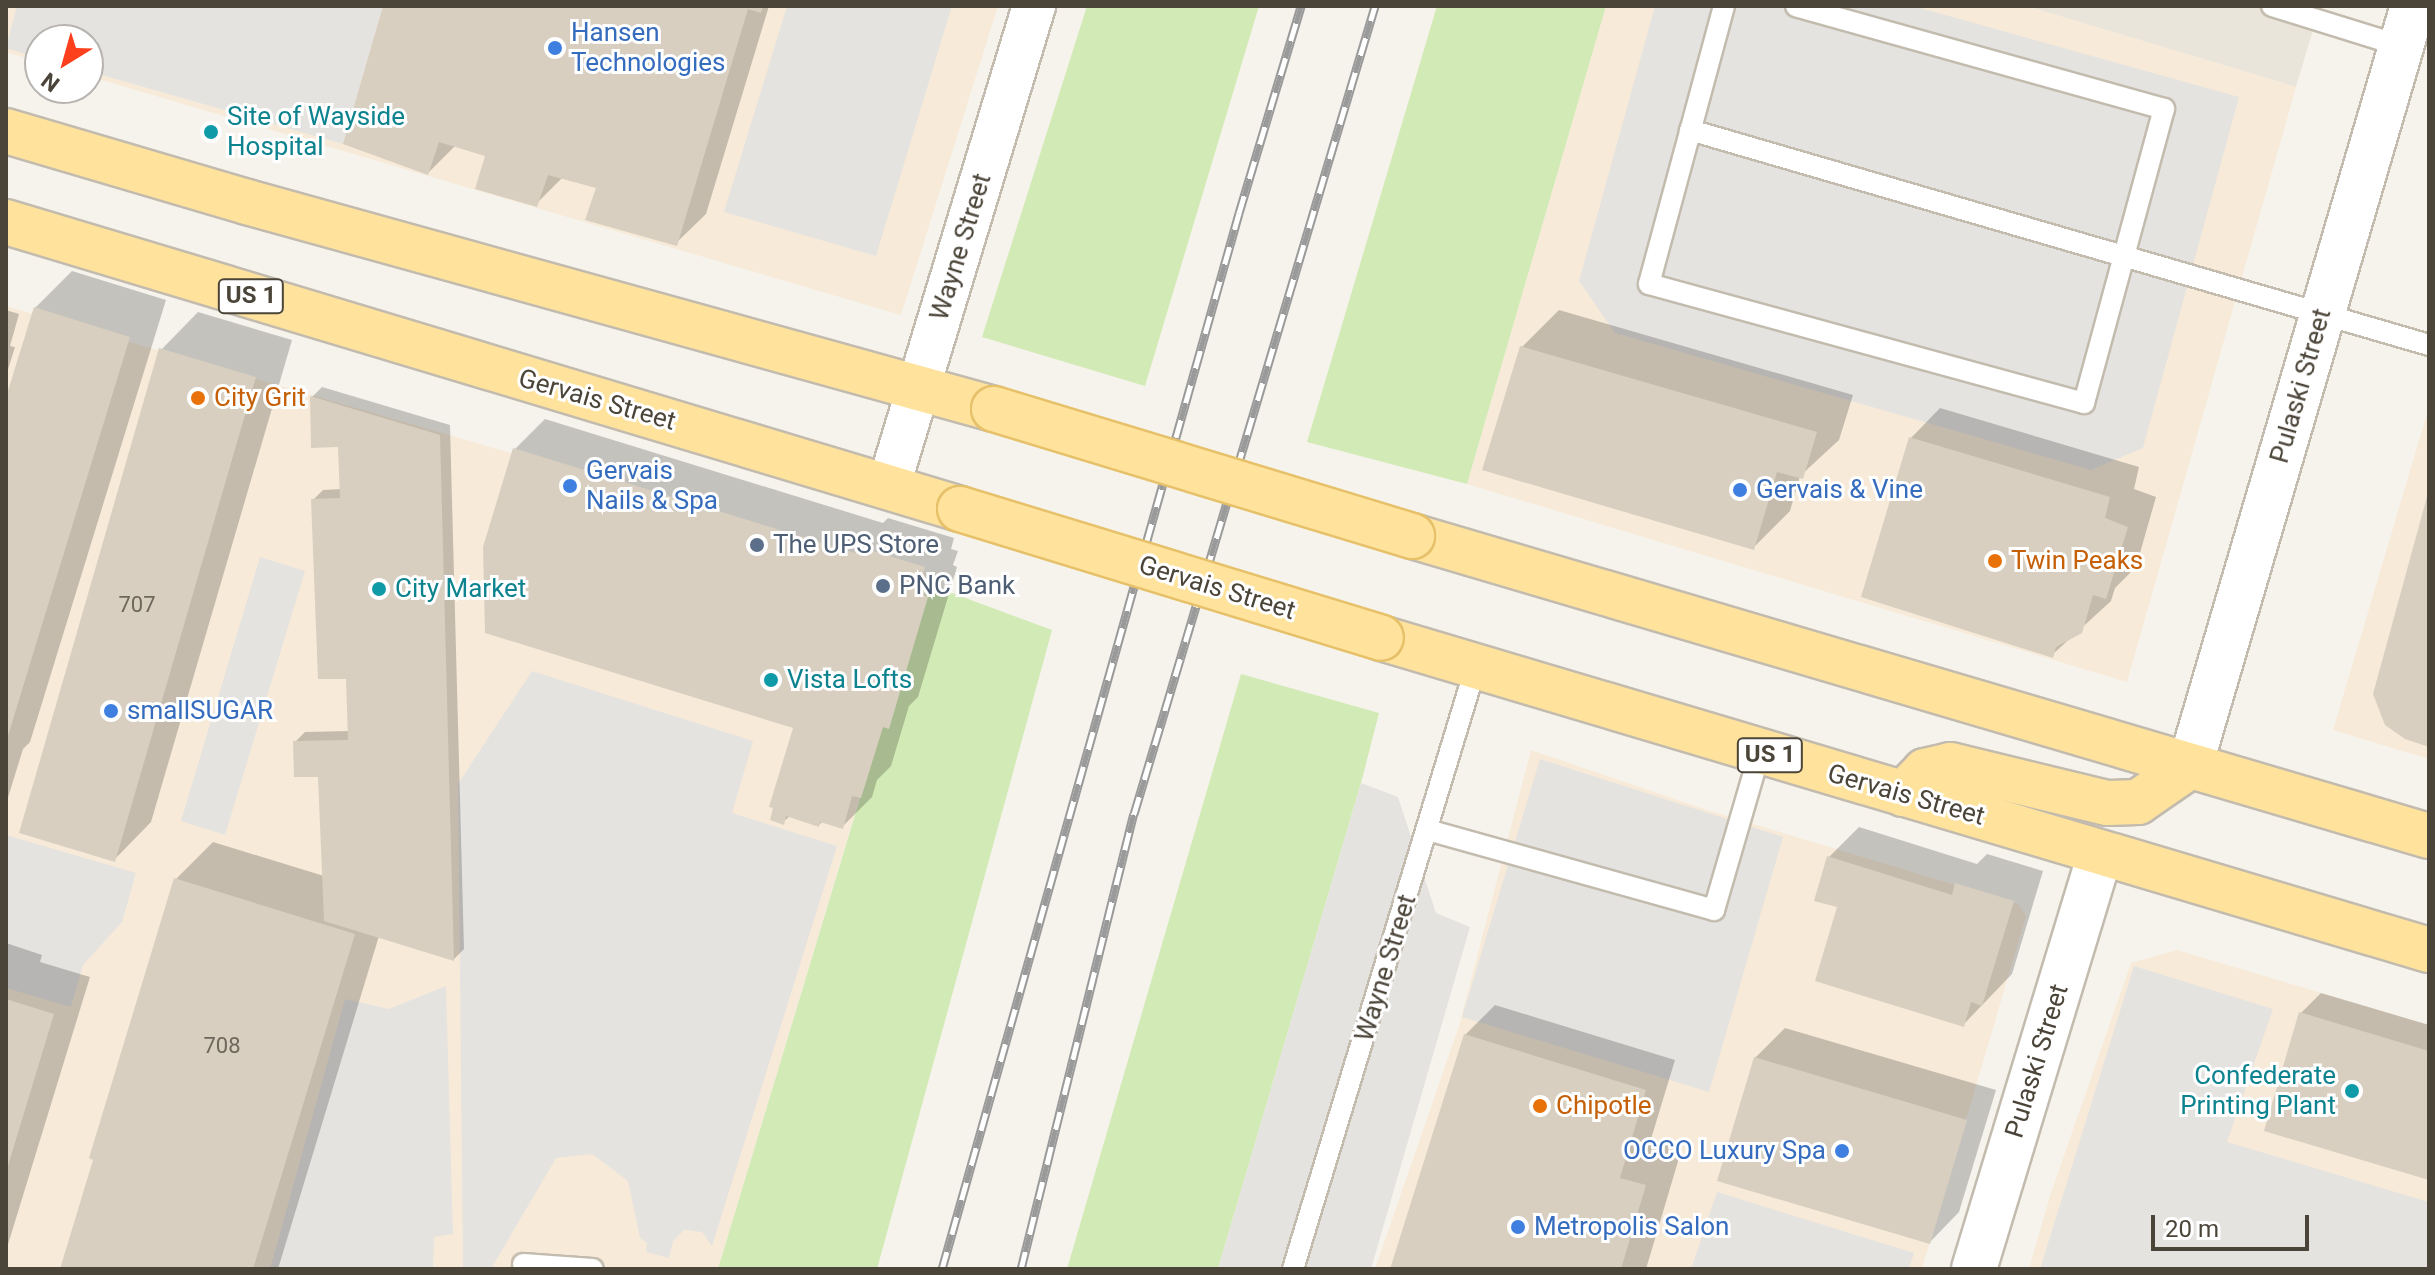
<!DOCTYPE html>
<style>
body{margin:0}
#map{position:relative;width:2435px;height:1275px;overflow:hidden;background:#f6f3ec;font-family:Roboto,sans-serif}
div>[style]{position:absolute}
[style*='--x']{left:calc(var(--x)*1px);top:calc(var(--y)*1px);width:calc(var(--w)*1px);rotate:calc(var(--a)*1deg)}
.residential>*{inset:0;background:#eae5da}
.commercial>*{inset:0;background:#f7ead8}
.green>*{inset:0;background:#d2eab5}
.parking>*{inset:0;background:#e5e3e0}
.shadow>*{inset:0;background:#0003}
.building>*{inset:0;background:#d8cfc1}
.roads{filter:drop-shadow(2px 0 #c2bbae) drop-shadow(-2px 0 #c2bbae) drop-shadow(0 2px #c2bbae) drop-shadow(0 -2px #c2bbae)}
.service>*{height:20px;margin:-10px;padding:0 10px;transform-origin:10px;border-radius:10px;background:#fff}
.minor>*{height:42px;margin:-21px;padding:0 21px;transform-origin:21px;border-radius:21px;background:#fff}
.tertiary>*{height:44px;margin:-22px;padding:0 22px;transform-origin:22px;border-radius:22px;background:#fff}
.primary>*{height:44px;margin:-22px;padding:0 22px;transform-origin:22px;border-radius:22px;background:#ffe39c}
.rail>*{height:9px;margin-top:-4.5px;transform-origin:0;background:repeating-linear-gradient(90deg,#fff 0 18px,#9a9a9a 0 36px);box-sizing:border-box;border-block:2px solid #9a9a9a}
.bridges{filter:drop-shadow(2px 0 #e6c16a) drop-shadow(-2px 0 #e6c16a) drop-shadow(0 2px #e6c16a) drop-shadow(0 -2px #e6c16a)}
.primary-bridge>*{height:44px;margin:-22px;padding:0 22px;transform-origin:22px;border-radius:22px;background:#ffe39c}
.dots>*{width:22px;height:22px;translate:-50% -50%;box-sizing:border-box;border:4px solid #fff;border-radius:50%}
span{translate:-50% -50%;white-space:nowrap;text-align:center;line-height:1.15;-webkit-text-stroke:6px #fff;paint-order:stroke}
.number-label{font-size:22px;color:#6e675b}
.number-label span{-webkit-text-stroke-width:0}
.shield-label span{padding:2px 6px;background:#fff;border:2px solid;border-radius:6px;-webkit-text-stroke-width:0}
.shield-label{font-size:24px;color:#4b4439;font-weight:700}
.shop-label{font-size:26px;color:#366cbe}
.left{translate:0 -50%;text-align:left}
.right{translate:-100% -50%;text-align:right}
.culture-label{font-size:26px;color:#0d838f}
.street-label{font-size:26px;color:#4b4439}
.food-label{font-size:26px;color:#c56008}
.service-label{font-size:26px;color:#4e5e75}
.frame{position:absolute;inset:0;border:8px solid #4b4439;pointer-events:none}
.north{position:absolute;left:24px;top:24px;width:80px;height:80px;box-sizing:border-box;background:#fff;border:2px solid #b7b4b0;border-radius:50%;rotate:217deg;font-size:22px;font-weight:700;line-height:32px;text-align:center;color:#4b4439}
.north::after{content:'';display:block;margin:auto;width:28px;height:36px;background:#fc3f1d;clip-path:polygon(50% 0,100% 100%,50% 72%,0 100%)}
.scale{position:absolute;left:2151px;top:1215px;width:158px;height:36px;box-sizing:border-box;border:4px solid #4b4439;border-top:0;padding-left:10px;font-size:24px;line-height:28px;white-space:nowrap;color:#4b4439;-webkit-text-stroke:6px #fff;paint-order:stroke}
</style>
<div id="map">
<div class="residential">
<i style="clip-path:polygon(2026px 6px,2320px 6px,2296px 87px)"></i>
</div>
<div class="commercial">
<i style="clip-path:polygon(6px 6px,998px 6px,901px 315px,88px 76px,88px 40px,40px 40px,40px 62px,6px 52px)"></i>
<i style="clip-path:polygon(1606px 6px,2026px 6px,2296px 87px,2127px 682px,1467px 484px)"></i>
<i style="clip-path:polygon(6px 306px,927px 574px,718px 1269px,6px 1269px)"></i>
<i style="clip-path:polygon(2429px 407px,2429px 759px,2333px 730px)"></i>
<i style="clip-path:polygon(1531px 750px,1707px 810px,2018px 904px,2026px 916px,1922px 1269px,1375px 1269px,1459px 1026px)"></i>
<i style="clip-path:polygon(2177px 950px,2429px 1025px,2429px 1269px,2029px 1269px,2050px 1196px,2131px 963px)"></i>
</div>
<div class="green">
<i style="clip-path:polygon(1087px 6px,1259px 6px,1145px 386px,982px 337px)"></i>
<i style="clip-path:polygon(1437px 6px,1606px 6px,1467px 484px,1307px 442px)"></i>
<i style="clip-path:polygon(925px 583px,1052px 630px,877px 1269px,718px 1269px)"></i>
<i style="clip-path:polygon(1241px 674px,1379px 713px,1361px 783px,1218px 1269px,1067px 1269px)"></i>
</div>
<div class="parking">
<i style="clip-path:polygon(17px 6px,383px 6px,343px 144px,88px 71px,88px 40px,40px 40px,40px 58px,6px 48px)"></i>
<i style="clip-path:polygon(787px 6px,952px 6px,876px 256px,724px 212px)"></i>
<i style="clip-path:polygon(1655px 6px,1913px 6px,2239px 97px,2143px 448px,2091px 470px,1615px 333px,1579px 281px)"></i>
<i style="clip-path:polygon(260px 557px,305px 571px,225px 835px,181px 821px)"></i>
<i style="clip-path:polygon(532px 671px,753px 741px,732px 813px,837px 846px,712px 1246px,702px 1232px,684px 1230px,673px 1241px,669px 1258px,646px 1252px,647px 1243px,640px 1238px,628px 1181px,592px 1154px,556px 1158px,491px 1269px,463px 1269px,458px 784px)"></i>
<i style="clip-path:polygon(1540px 759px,1783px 837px,1709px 1092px,1462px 1017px)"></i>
<i style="clip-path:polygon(1361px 783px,1398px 797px,1436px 913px,1470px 927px,1371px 1269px,1218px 1269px)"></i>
<i style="clip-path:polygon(6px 835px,136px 873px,122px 922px,83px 965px,71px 1007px,6px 988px)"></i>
<i style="clip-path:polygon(2134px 966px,2273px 1009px,2227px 1142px,2429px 1202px,2429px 1269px,2040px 1269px)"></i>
<i style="clip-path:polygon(446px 986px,453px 1234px,434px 1237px,433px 1269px,270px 1269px,345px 999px,389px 1009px)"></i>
<i style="clip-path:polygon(1717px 1192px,1914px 1253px,1909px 1269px,1691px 1269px)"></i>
</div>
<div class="shadow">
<i style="clip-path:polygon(385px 6px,769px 6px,706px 214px,676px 243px,599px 187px,563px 177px,536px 204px,488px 154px,456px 145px,428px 173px)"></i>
<i style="clip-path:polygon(72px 271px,166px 300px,30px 742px,23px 749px,6px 804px,6px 403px,35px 308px)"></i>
<i style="clip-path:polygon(6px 310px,19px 314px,10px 346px,15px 347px,6px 376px)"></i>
<i style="clip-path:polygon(1559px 310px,1853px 395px,1839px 440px,1800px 476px,1790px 511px,1753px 548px,1522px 347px)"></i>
<i style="clip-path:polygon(198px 312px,292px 340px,151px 822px,114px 860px,161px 350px)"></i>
<i style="clip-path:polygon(322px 387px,450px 425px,464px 949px,454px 959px,379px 936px,278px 1269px,62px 1269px,176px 879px,213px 842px,324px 876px,320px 775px,295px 742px,305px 732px,350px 731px,348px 676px,313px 500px,323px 490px,342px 489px,340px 444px,312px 397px)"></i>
<i style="clip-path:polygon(1940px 408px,2139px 467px,2134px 489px,2156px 497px,2136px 567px,2115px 588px,2111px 601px,2052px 655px,1911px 438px)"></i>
<i style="clip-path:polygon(545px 419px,883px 523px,888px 518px,954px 538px,951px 549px,958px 551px,953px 565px,957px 567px,918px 697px,909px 706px,891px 766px,877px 780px,872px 797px,842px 827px,823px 821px,819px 825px,790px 816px,783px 822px,795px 726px,515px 449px)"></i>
<i style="clip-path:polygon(2429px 497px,2429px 745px,2375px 693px)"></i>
<i style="clip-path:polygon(1859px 827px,1977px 864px,1987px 854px,2043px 871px,2012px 974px,1963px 1025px,1840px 906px,1829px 857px)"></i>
<i style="clip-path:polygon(6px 943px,42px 955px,40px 962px,90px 977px,6px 1251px)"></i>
<i style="clip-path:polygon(2321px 993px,2429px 1025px,2429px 1178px,2300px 1014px)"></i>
<i style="clip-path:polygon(1495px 1005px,1675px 1060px,1651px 1139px,1682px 1148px,1646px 1269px,1392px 1269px,1465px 1035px)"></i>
<i style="clip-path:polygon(1785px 1028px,1996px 1090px,1959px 1212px,1930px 1242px,1755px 1058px)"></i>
</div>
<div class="building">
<i style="clip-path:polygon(383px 6px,763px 6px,761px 13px,748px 9px,677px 246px,585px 220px,596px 188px,548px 175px,537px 207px,475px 189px,485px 156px,439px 142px,428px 175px,343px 144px)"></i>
<i style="clip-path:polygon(34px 307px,130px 337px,7px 739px,6px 397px)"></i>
<i style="clip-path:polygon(1520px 346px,1817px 432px,1803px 479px,1777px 472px,1754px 550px,1482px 470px)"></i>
<i style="clip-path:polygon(159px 348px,256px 377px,115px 862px,19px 833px)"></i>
<i style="clip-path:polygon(310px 396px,440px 435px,454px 961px,324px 921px,318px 777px,294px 777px,293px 741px,348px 740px,346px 679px,318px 679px,311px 499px,340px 498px,338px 447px,311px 448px)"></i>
<i style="clip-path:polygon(1909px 437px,2110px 497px,2105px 518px,2128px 527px,2106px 599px,2093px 595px,2082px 633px,2056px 647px,2053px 658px,1861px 597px)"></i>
<i style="clip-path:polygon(513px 448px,855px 553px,857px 546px,925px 567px,922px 578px,929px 580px,924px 595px,928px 597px,889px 729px,883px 727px,861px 798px,852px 796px,843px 829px,820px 822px,819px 827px,786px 816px,784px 825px,770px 820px,773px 808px,769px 807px,793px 728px,485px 633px,483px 547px)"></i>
<i style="clip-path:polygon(2428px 493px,2429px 493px,2429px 747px,2405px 739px,2385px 725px,2373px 694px)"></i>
<i style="clip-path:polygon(1827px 856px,1952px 895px,1955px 883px,2014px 901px,1982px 1006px,1971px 1002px,1964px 1027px,1815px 981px,1837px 907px,1814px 901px)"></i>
<i style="clip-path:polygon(174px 878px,355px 934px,253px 1269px,60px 1269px,93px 1160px,89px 1158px)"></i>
<i style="clip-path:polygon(6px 999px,54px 1014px,7px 1169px,6px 1169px)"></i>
<i style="clip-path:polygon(2299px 1012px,2429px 1051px,2429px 1180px,2264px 1131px)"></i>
<i style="clip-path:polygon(1464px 1034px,1646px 1090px,1620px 1178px,1646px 1185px,1621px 1269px,1390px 1269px)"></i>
<i style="clip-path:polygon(1754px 1057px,1967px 1120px,1930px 1244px,1717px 1181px)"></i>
</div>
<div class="roads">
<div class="service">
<i style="--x:1724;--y:6;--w:288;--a:105.1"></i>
<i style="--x:1649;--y:284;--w:451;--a:15.3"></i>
<i style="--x:2084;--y:403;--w:305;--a:-74.8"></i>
<i style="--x:2164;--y:109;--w:382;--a:-164.4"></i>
<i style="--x:2272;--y:6;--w:135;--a:17.2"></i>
<i style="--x:1690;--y:130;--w:770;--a:16.22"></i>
<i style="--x:1428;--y:830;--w:297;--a:15.6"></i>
<i style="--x:1714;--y:910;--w:165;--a:-73.8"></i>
<i style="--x:523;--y:1264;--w:70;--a:4.1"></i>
<i style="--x:1293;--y:1269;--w:630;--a:-73.12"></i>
</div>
<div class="minor">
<i style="--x:888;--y:488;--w:504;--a:-73.15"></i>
</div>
<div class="tertiary">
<i style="--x:2190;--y:766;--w:792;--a:-73.65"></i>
<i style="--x:1974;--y:1269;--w:435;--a:-73.1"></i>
</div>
<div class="primary">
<i style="--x:6;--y:131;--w:251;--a:16.4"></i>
<i style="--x:247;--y:202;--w:775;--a:15.49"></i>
<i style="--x:6;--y:222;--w:996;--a:16.74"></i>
<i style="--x:1412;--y:536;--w:1060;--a:16.44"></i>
<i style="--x:1381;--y:638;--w:1093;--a:16.58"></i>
<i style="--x:1903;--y:794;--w:32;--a:-46"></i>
<i style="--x:1925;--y:771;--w:26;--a:-13"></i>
<i style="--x:1950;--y:765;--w:162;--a:13.6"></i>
<i style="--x:2107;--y:803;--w:31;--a:-2"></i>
<i style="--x:2138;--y:802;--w:63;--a:-34.7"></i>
</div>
</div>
<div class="rail">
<i style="--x:942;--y:1269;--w:1097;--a:-74.29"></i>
<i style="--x:1239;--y:213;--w:216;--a:-73.3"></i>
<i style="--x:1021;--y:1269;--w:469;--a:-76.1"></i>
<i style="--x:1134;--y:814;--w:843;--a:-73.39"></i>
</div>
<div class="bridges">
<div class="primary-bridge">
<i style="--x:994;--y:409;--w:437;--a:16.9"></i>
<i style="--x:960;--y:509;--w:440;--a:17"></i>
</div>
</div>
<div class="dots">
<i style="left:555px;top:48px;background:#3f7fe0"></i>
<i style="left:211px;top:132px;background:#0f9aa8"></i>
<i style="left:198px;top:398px;background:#e8710a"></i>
<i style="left:570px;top:486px;background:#3f7fe0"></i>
<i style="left:1740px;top:490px;background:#3f7fe0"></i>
<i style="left:757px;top:545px;background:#5c6f8a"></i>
<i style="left:1995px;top:561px;background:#e8710a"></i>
<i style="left:883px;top:586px;background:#5c6f8a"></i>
<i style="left:379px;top:589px;background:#0f9aa8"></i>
<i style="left:771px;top:680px;background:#0f9aa8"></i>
<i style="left:111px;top:711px;background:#3f7fe0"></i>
<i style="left:2352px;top:1091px;background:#0f9aa8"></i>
<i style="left:1540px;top:1106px;background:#e8710a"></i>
<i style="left:1842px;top:1151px;background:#3f7fe0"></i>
<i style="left:1518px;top:1227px;background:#3f7fe0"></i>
</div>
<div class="number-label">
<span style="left:137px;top:605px">707</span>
<span style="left:222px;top:1046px">708</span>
</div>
<div class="shield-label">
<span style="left:251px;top:296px">US 1</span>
<span style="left:1770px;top:755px">US 1</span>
</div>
<div class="shop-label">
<span class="left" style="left:571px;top:48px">Hansen<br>Technologies</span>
<span class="left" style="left:586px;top:486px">Gervais<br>Nails &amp; Spa</span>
<span class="left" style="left:1756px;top:490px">Gervais &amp; Vine</span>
<span class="left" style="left:127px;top:711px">smallSUGAR</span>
<span class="right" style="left:1826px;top:1151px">OCCO Luxury Spa</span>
<span class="left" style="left:1534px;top:1227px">Metropolis Salon</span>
</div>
<div class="culture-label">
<span class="left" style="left:227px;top:132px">Site of Wayside<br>Hospital</span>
<span class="left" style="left:395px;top:589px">City Market</span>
<span class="left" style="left:787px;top:680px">Vista Lofts</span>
<span class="right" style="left:2336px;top:1091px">Confederate<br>Printing Plant</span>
</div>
<div class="street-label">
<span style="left:961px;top:247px;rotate:-73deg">Wayne Street</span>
<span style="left:2301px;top:386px;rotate:-74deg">Pulaski Street</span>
<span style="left:597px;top:400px;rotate:16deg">Gervais Street</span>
<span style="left:1217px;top:588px;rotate:17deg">Gervais Street</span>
<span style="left:1906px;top:795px;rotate:16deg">Gervais Street</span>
<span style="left:1386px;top:968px;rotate:-73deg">Wayne Street</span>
<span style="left:2037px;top:1061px;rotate:-73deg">Pulaski Street</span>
</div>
<div class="food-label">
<span class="left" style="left:214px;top:398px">City Grit</span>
<span class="left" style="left:2011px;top:561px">Twin Peaks</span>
<span class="left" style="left:1556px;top:1106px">Chipotle</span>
</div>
<div class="service-label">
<span class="left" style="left:773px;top:545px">The UPS Store</span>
<span class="left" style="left:899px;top:586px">PNC Bank</span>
</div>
<div class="frame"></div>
<div class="north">N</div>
<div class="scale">20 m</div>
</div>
